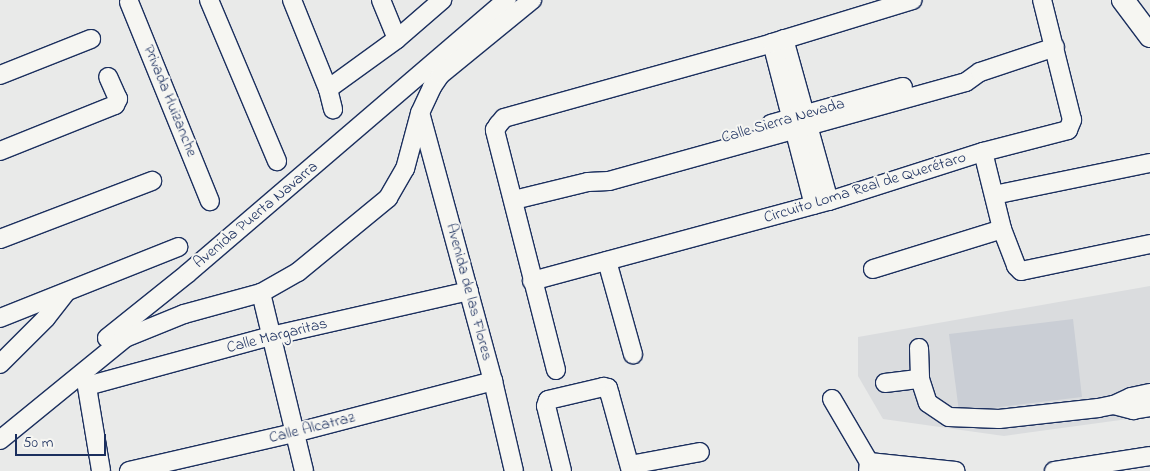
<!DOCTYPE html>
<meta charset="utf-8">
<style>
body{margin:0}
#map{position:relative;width:1150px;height:471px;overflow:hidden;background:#e9eae9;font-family:"Indie Flower",sans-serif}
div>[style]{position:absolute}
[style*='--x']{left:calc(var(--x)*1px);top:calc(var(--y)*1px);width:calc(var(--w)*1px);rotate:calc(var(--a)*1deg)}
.built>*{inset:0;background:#dadcde}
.green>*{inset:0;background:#caced5}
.roads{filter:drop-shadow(1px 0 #1b2f5e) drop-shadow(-1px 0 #1b2f5e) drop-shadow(0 1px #1b2f5e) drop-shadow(0 -1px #1b2f5e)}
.minor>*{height:18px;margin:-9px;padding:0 9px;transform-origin:9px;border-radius:9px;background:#f6f6f2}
.major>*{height:22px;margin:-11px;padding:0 11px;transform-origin:11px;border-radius:11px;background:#f6f6f2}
span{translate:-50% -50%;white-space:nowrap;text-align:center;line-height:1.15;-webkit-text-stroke:4px #f6f6f2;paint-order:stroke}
.street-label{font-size:16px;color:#1b2f5e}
.scale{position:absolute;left:15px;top:434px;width:91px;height:22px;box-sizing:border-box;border:2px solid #1b2f5e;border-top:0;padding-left:6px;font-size:15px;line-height:18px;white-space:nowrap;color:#1b2f5e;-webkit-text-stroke:4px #f6f6f2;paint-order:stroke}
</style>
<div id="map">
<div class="built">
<i style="clip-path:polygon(1150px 286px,1150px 416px,1004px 436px,883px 419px,858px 376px,858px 337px)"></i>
</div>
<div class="green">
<i style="clip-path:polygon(1073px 319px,1082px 397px,959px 412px,949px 334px)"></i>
</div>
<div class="roads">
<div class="minor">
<i style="--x:209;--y:0;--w:175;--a:67.1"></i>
<i style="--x:292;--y:0;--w:96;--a:68"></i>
<i style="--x:328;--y:89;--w:21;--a:76"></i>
<i style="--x:381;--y:0;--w:42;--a:67.7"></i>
<i style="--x:129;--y:2;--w:215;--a:67.9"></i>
<i style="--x:784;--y:39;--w:168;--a:74.5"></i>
<i style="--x:772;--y:43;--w:167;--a:75.5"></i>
<i style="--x:0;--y:75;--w:98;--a:-21.6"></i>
<i style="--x:328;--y:89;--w:85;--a:-35.9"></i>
<i style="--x:397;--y:39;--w:60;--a:-40.9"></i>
<i style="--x:421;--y:116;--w:275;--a:74.8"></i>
<i style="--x:493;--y:381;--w:92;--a:76.9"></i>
<i style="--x:771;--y:124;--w:137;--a:-15.7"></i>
<i style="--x:0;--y:151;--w:124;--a:-21.8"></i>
<i style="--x:115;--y:105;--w:7;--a:-63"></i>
<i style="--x:118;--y:99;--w:24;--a:-114"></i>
<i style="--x:983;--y:152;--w:79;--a:76.1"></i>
<i style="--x:1002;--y:229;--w:40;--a:69"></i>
<i style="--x:1016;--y:266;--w:7;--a:45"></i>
<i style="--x:1021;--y:271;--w:132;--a:-11.8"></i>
<i style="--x:994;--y:195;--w:159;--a:-11.6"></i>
<i style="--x:514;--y:200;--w:76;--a:-13.7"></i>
<i style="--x:588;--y:182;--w:21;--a:-3"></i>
<i style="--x:609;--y:181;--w:370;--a:-15.5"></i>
<i style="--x:966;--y:82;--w:17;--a:-36"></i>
<i style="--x:980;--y:72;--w:79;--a:-18.4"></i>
<i style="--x:0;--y:239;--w:163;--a:-20.9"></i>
<i style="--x:607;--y:261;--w:97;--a:74.4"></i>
<i style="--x:873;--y:269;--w:135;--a:-17.2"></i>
<i style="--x:532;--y:281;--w:308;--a:-15.1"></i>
<i style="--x:829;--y:201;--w:162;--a:-17.7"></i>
<i style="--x:983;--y:152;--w:88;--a:-14.5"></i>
<i style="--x:1068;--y:130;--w:11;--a:-68"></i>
<i style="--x:1072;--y:120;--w:124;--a:-104"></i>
<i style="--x:261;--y:293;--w:183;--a:76.4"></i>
<i style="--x:0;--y:318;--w:192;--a:-21.7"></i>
<i style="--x:107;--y:338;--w:104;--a:-38.7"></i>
<i style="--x:188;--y:273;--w:420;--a:-40.6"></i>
<i style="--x:919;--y:348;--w:31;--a:88"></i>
<i style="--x:920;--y:379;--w:25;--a:72"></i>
<i style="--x:928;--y:403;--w:25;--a:34"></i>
<i style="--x:949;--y:417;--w:50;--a:2.3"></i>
<i style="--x:999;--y:419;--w:100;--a:-6.3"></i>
<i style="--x:1098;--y:408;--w:16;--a:-11"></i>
<i style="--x:1114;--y:405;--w:19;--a:-25"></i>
<i style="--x:1131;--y:397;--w:19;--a:-12"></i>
<i style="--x:0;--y:364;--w:65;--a:-45"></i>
<i style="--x:46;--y:318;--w:31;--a:-52"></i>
<i style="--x:556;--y:370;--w:248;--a:-104.3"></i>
<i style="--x:495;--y:130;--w:6;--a:-59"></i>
<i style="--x:498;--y:125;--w:9;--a:-49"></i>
<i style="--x:504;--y:118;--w:278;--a:-15.6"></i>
<i style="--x:772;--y:43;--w:147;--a:-17"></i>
<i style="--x:85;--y:375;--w:97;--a:80.5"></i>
<i style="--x:885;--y:383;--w:35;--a:-7"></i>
<i style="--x:87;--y:386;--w:191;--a:-15.2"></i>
<i style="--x:271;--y:336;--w:203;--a:-12.8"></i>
<i style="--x:832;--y:399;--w:73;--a:59.6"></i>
<i style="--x:869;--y:462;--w:9;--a:96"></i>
<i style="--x:1114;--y:405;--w:20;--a:15"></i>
<i style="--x:1133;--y:410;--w:17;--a:-10"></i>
<i style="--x:0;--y:440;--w:161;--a:-39.2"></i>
<i style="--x:125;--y:338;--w:64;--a:-22.1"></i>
<i style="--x:184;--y:314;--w:80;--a:-15.3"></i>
<i style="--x:261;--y:293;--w:43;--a:-29.6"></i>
<i style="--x:298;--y:272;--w:117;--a:-39.4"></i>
<i style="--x:388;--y:198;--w:34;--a:-60"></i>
<i style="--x:405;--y:169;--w:58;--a:-75"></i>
<i style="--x:420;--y:113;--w:29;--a:-65"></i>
<i style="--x:432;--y:87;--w:14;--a:-56"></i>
<i style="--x:440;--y:75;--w:119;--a:-39.2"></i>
<i style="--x:869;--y:462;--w:87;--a:5.9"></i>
<i style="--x:630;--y:465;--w:71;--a:-10.5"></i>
<i style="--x:129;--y:471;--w:169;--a:-13"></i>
<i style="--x:294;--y:433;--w:206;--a:-14.6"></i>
<i style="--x:562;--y:471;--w:67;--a:-103.8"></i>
<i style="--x:546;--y:406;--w:6;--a:-72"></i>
<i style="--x:548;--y:400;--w:57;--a:-13.3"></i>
<i style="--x:603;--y:387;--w:5;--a:11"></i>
<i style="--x:608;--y:388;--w:7;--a:74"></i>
<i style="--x:610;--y:395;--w:79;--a:74.6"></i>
<i style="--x:1054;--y:471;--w:97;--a:-8.9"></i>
</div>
<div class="major">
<i style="--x:1123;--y:0;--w:45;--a:53.1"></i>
</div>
</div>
<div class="street-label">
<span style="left:170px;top:101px;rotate:68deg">Privada Huizanche</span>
<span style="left:783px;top:121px;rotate:-16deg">Calle Sierra Nevada</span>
<span style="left:865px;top:188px;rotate:-17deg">Circuito Loma Real de Querétaro</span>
<span style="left:256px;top:215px;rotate:-40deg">Avenida Puerta Navarra</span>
<span style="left:469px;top:292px;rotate:75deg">Avenida de las Flores</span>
<span style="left:277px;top:336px;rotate:-14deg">Calle Margaritas</span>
<span style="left:312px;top:428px;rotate:-14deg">Calle Alcatraz</span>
</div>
<div class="scale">50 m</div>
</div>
